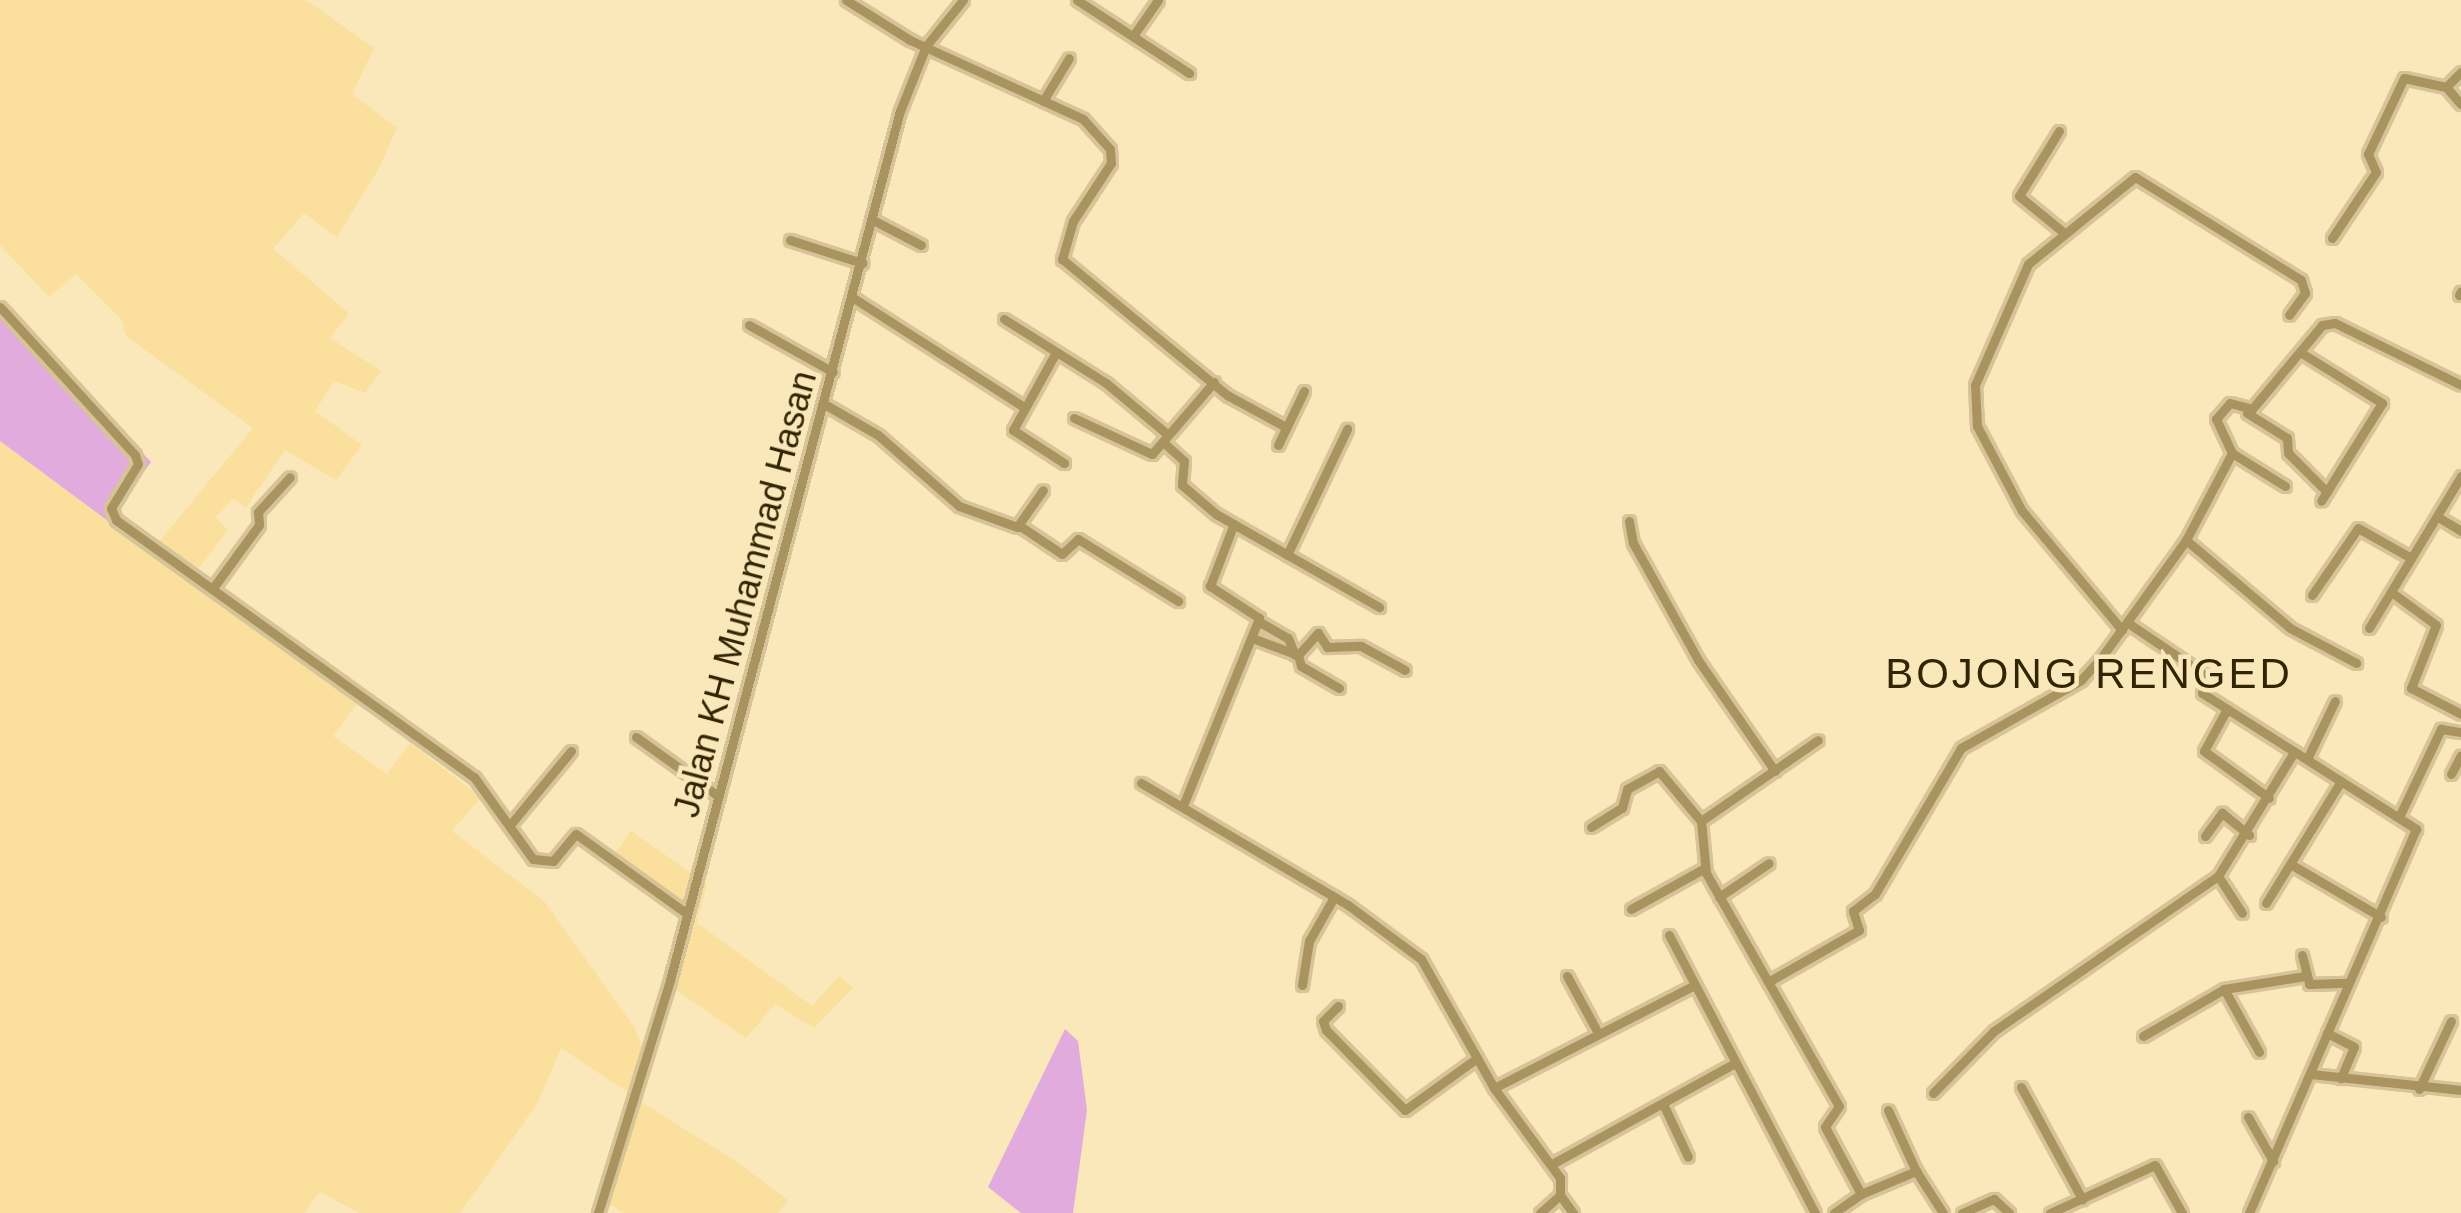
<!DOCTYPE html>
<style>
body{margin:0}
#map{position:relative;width:2461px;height:1213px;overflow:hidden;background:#fae7ba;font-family:Helvetica,sans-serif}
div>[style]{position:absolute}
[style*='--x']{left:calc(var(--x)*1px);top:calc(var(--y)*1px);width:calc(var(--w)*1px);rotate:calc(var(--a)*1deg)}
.built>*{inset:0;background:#fbdf9c}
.green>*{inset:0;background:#e1abde}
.roads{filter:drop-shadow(3px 0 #d6c499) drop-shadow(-3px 0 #d6c499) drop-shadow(0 3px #d6c499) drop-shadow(0 -3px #d6c499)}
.street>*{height:9px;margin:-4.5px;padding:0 4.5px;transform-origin:4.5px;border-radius:4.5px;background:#a9935f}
span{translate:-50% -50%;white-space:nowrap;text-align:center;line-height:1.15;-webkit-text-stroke:9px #fae7ba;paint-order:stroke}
.street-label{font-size:36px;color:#322504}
.quarter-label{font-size:42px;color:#322504;letter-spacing:3px}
</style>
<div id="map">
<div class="built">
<i style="clip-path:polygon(0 0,306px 0,374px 48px,352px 94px,397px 128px,379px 168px,337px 237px,304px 213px,273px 249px,349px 313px,330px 338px,381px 371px,365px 393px,334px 381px,315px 411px,362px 445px,336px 480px,285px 450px,246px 507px,233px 499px,215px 517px,228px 530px,199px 568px,181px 557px,172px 569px,359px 701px,333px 736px,387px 774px,410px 743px,481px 797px,452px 831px,544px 901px,635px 1028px,644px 1054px,629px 1093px,561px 1048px,537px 1104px,460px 1213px,359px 1213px,320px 1192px,304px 1213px,0 1213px,0 441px,150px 553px,253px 428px,126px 336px,121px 319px,76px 274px,49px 297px,0 245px)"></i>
<i style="clip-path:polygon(631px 831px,707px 884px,697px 923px,812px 1006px,839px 976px,853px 988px,814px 1028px,775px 1004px,746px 1038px,667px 984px,687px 919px,622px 873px,613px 856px)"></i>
<i style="clip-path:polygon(641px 1102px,737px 1162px,788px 1200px,778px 1213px,624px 1213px,603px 1201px)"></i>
</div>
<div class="green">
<i style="clip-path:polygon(0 304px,151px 462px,108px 521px,0 441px)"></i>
<i style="clip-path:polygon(1065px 1029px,1078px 1041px,1087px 1110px,1073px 1213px,1021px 1213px,988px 1187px)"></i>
</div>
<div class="roads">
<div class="street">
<i style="--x:846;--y:0;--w:75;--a:32"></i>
<i style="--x:910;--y:40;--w:190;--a:24.5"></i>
<i style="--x:1083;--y:119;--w:40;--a:48"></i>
<i style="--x:1110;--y:149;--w:14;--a:86"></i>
<i style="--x:1111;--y:163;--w:69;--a:123.2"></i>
<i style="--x:1073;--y:221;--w:40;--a:106"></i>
<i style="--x:1062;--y:259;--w:214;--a:39.5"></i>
<i style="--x:1227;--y:395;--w:67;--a:28.5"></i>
<i style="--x:1077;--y:0;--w:134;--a:33.1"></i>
<i style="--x:1133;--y:36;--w:44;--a:-55.2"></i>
<i style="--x:2446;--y:87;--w:21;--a:-45"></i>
<i style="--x:1043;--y:101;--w:50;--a:-58.8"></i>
<i style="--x:2059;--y:131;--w:76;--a:121.6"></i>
<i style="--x:2019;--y:196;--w:57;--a:39.3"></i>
<i style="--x:873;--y:220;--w:54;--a:27.5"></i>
<i style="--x:2332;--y:238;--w:79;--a:-56.3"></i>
<i style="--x:2376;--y:172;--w:20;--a:-114"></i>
<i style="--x:2368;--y:154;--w:84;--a:-64.7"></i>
<i style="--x:2404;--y:78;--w:43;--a:12.1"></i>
<i style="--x:2446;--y:87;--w:23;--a:49"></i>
<i style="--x:790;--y:240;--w:76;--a:17.7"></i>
<i style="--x:2459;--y:295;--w:4;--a:-63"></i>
<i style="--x:855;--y:299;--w:197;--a:32.6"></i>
<i style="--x:0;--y:307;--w:200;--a:47.6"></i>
<i style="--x:135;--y:455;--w:9;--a:72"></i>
<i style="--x:138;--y:464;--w:52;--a:121.5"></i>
<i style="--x:111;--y:508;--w:13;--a:67"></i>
<i style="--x:116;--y:520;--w:441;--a:35.7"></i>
<i style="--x:474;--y:777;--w:101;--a:54.3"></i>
<i style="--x:533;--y:859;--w:20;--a:6"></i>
<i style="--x:553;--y:861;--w:35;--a:-50"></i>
<i style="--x:576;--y:834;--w:135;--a:35.7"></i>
<i style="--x:1004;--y:319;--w:120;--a:32.1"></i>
<i style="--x:1106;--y:383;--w:80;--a:39.9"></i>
<i style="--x:749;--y:325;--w:96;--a:29.2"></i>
<i style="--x:2300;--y:352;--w:97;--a:31.9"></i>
<i style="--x:2382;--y:403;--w:115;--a:121.9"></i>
<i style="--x:1055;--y:354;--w:87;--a:118.9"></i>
<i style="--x:1013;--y:430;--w:61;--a:32.9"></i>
<i style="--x:826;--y:405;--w:60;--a:30"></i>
<i style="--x:878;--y:435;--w:108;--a:41.2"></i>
<i style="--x:959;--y:506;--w:62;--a:19.9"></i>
<i style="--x:1017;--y:527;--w:45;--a:-54.9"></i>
<i style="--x:2247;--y:413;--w:47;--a:32"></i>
<i style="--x:2287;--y:438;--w:15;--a:86"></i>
<i style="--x:2288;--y:453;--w:55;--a:45"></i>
<i style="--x:1074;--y:418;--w:86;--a:24.8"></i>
<i style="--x:1152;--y:454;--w:95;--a:-49.3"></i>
<i style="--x:1163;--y:442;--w:28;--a:42"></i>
<i style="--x:1184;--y:461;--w:24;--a:95"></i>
<i style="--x:1182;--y:485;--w:45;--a:40.5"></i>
<i style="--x:1216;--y:514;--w:188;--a:29.7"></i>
<i style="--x:1278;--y:445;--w:60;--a:-64.3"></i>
<i style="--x:2285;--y:486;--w:62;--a:-148.1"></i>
<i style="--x:2232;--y:453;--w:38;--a:-115"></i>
<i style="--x:2216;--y:419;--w:21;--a:-49"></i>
<i style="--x:2230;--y:403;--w:23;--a:15"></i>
<i style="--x:2252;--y:409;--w:109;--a:-50.2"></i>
<i style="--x:2322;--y:325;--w:13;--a:-9"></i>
<i style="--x:2335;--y:323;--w:140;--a:26.2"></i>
<i style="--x:2438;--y:517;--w:27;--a:31"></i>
<i style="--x:1629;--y:521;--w:22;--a:80"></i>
<i style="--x:1633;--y:543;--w:134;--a:60.9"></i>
<i style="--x:1698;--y:660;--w:135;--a:55.3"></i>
<i style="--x:1020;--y:526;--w:50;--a:33.7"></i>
<i style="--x:1062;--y:554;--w:22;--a:-43"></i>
<i style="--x:1078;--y:539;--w:118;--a:31.8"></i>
<i style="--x:2186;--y:540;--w:136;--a:40.2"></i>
<i style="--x:2290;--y:628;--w:75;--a:27.9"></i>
<i style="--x:1287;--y:555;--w:140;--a:-64.5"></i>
<i style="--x:213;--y:588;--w:78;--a:-53.9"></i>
<i style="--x:259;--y:525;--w:13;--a:-94"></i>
<i style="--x:258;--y:512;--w:47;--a:-47.6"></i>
<i style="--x:2394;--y:594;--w:52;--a:36.4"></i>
<i style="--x:2436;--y:625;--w:68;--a:111.6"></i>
<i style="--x:2411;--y:688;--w:56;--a:27.5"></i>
<i style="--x:2312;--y:595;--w:81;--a:-55.5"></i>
<i style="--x:2358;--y:528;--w:61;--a:29.5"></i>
<i style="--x:1258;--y:621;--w:34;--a:30"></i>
<i style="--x:1288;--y:638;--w:18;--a:68"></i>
<i style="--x:2128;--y:623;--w:93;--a:34"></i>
<i style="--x:2205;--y:675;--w:18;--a:99"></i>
<i style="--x:2202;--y:693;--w:254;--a:32.4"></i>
<i style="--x:2416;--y:829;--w:419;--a:113.5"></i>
<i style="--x:2369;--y:628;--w:178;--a:-58.8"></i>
<i style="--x:2122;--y:630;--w:155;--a:-130"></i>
<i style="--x:2022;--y:511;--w:96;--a:-117.9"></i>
<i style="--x:1977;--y:426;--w:41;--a:-92.8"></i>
<i style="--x:1975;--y:385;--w:132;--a:-66.3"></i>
<i style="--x:2028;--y:264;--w:138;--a:-39.1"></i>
<i style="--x:2135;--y:177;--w:195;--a:31.8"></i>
<i style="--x:2301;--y:280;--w:14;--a:73"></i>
<i style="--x:2305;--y:293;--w:27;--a:126"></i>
<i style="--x:1252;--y:638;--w:49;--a:20.3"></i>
<i style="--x:1298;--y:655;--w:30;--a:-48"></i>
<i style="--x:1318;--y:633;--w:17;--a:57"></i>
<i style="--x:1327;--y:647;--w:34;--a:-2"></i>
<i style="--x:1361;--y:646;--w:50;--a:28.6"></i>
<i style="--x:1298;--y:655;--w:11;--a:75"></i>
<i style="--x:1301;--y:666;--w:44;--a:30.1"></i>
<i style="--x:2227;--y:709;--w:48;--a:118.7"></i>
<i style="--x:2204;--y:751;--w:80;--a:35.9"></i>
<i style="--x:636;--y:737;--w:101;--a:35.7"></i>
<i style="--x:2308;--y:757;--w:62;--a:-64.3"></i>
<i style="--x:2451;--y:774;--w:21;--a:-62"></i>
<i style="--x:1141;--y:783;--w:240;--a:30.5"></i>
<i style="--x:1348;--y:905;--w:91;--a:36.5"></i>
<i style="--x:1421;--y:959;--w:148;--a:60.5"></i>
<i style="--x:1494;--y:1088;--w:112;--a:53.7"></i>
<i style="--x:1560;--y:1178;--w:17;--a:90"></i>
<i style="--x:1560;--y:1195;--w:27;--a:138"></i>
<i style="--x:1184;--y:803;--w:200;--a:-67.9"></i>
<i style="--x:1259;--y:618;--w:59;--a:-146.9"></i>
<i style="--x:1210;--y:586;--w:64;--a:-69"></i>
<i style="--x:2399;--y:817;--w:98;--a:-64.5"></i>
<i style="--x:2441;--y:729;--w:20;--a:9"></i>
<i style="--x:1701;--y:821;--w:142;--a:-34.7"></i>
<i style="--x:510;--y:825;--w:96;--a:-50.5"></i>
<i style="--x:1591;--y:827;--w:36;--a:-32"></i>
<i style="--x:1622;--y:808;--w:20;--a:-75"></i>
<i style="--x:1627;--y:789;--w:37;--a:-29"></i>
<i style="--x:1659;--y:771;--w:65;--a:50"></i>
<i style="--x:1701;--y:821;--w:52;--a:84.5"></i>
<i style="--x:1706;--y:873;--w:268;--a:60.3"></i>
<i style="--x:1839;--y:1106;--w:25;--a:124"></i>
<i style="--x:1825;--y:1127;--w:76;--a:61.8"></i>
<i style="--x:1861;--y:1194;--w:33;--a:145"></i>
<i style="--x:2205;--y:836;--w:29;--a:-54"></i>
<i style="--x:2222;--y:813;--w:35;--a:39"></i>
<i style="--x:2292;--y:865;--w:103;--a:30.3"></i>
<i style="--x:2218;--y:876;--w:44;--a:57"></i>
<i style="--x:1719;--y:897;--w:60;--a:-34.2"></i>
<i style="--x:2266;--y:903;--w:143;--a:-58.4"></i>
<i style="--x:1631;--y:909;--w:85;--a:-29"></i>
<i style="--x:1669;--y:935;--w:314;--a:62.3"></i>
<i style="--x:2302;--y:955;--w:30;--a:76"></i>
<i style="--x:2309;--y:984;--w:37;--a:-2"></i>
<i style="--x:1567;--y:976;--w:63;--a:61.4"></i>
<i style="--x:1768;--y:982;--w:105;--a:-29.7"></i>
<i style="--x:1859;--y:930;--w:20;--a:-108"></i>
<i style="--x:1853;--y:911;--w:28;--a:-38"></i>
<i style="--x:1875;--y:894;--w:169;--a:-59.5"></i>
<i style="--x:1961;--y:748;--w:138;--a:-29.5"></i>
<i style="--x:2081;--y:680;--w:30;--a:-48"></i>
<i style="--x:2101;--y:658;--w:145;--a:-54.2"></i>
<i style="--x:2186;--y:540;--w:98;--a:-62.1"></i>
<i style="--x:1302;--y:985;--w:45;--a:-81"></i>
<i style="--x:1309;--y:941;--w:51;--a:-60.4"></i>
<i style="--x:2224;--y:989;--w:72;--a:60.9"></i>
<i style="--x:1338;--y:1006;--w:21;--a:135"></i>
<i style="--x:1323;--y:1021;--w:9;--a:72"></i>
<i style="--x:1326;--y:1030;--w:112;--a:45.4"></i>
<i style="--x:1405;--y:1110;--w:89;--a:-35.8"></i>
<i style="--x:2327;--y:1033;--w:30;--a:27"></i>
<i style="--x:2354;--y:1047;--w:34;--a:113"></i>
<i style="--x:2143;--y:1036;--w:94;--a:-30.1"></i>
<i style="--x:2224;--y:989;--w:82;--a:-9.1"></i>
<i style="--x:2311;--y:1074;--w:151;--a:6.1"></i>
<i style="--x:2021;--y:1087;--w:128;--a:61.4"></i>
<i style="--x:1494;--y:1088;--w:225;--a:-27.2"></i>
<i style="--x:2419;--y:1089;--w:75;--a:-64.8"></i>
<i style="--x:1933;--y:1093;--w:87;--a:-45.5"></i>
<i style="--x:1994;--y:1031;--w:272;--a:-34.7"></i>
<i style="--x:2218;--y:876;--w:145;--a:-58.5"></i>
<i style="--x:1664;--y:1106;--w:56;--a:64.8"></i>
<i style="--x:2248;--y:1117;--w:51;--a:60.4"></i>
<i style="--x:1552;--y:1164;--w:209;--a:-28.9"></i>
<i style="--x:1916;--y:1171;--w:50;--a:57.3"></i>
<i style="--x:1861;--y:1194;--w:60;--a:-22.7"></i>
<i style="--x:1916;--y:1171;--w:67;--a:-114.7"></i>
<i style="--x:1560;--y:1195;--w:22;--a:54"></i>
<i style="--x:598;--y:1213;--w:244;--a:-72.8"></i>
<i style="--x:670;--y:980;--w:899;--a:-75.18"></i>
<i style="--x:900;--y:111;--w:70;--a:-68.2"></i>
<i style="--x:926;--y:46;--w:59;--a:-51.2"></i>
<i style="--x:1962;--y:1213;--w:35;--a:-24"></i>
<i style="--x:1994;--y:1199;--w:21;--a:43"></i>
<i style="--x:2050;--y:1213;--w:115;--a:-24.6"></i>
<i style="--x:2155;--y:1165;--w:55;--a:60.6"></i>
</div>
</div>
<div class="street-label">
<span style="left:745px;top:594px;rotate:-75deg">Jalan KH Muhammad Hasan</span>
</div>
<div class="quarter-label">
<span style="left:2089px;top:674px">BOJONG RENGED</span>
</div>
</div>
